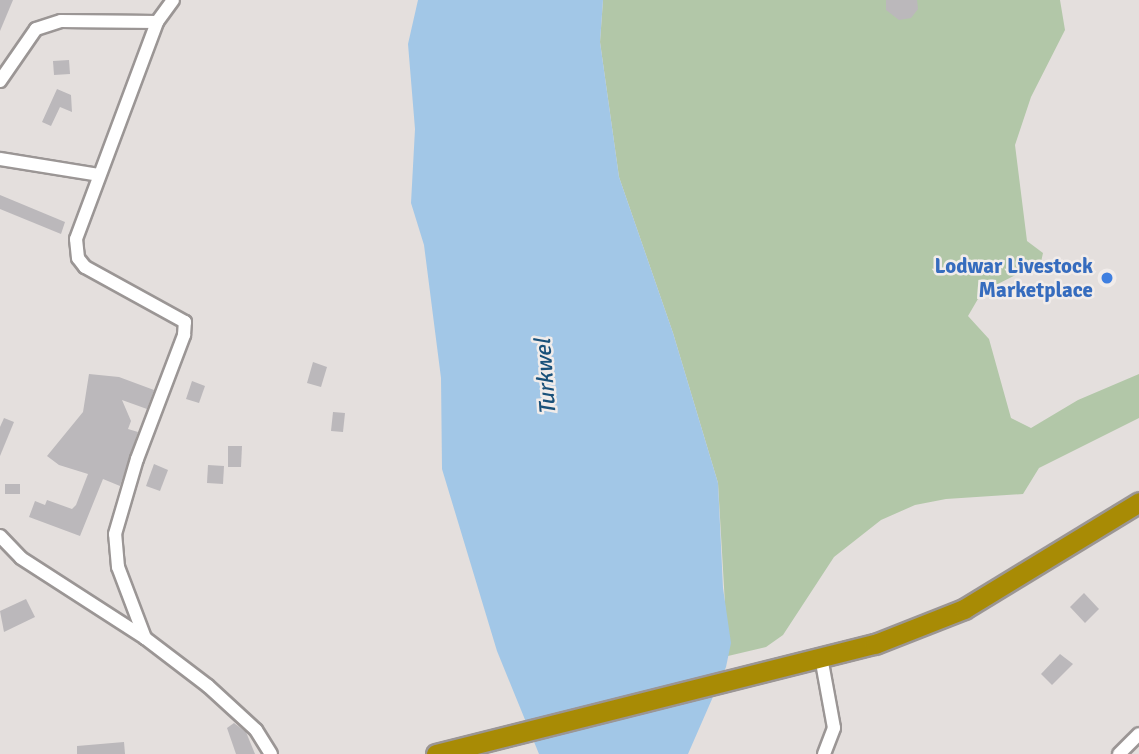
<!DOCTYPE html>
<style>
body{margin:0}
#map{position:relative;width:1139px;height:754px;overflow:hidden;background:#e4dfdd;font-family:Signika,sans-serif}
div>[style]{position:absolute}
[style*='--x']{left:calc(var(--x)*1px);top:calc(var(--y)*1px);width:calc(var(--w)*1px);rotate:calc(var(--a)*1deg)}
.green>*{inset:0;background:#b2c7a8}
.water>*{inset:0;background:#a2c7e7}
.building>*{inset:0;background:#bbb8bb}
.roads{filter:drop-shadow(2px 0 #9b9695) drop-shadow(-2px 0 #9b9695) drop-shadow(0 2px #9b9695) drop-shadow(0 -2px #9b9695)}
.minor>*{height:12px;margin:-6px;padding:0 6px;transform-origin:6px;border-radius:6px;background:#fff}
.highway>*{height:19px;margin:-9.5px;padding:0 9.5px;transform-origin:9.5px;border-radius:9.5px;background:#a88b05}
.dots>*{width:19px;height:19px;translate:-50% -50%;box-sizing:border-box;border:4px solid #f1ecea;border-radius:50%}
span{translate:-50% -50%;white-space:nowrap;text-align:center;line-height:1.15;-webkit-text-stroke:5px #f1ecea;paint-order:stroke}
.shop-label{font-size:21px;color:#366cbe;font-weight:700}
.right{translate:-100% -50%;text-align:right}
.water-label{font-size:23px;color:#19517a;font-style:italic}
</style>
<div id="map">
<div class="green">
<i style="clip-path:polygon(603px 0,1060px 0,1065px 30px,1031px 97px,1015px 145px,1027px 241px,1043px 253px,1041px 262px,982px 292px,968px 316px,989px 339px,1011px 418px,1031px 428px,1078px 400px,1139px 374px,1139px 418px,1039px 468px,1023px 494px,946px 499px,915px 505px,881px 520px,834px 557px,783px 635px,766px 647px,728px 656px,718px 483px,673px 333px,619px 177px,600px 42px)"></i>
</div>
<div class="water">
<i style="clip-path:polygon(418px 0,603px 0,600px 42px,619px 177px,673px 333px,718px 483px,723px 588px,731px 643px,726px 667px,688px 754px,539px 754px,497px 651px,442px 469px,441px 378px,424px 245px,411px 203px,415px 129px,408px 44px)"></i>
</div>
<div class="building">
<i style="clip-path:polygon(0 0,13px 0,0 31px)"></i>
<i style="clip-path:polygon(886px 0,917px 0,918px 9px,911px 18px,899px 20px,886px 10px)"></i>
<i style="clip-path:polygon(69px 60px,70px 74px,54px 75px,53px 61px)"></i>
<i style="clip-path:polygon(57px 89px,71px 95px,72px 112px,60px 107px,51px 126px,42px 122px)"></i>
<i style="clip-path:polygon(0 195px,65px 222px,61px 234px,0 209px)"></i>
<i style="clip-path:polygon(313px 362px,327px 367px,321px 387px,307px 383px)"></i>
<i style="clip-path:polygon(89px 374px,119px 377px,154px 390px,147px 409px,122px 400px,131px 421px,128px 429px,138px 432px,120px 486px,103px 479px,80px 536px,29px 517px,35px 501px,45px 505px,47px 500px,72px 509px,76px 505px,88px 474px,59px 465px,47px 456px,83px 412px)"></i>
<i style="clip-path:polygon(192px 381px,205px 386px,199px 403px,186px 399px)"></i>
<i style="clip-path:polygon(333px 412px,345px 413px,343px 432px,331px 431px)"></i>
<i style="clip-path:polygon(4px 418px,14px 422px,0 456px,0 427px)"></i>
<i style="clip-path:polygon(228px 446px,242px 446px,241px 467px,228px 467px)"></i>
<i style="clip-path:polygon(154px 464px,168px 470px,160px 491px,146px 486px)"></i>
<i style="clip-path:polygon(208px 465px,224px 466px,223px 484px,207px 483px)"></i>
<i style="clip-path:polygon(5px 484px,20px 484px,20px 494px,5px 494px)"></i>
<i style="clip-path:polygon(1084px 593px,1099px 609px,1085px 623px,1070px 607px)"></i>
<i style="clip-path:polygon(26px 599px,35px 617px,4px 632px,0 611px)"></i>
<i style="clip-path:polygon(1060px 654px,1073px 664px,1052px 685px,1041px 674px)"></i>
<i style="clip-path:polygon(234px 723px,246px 732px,255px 754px,236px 754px,227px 728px)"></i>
<i style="clip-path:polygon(124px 742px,125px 754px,77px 754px,77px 746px)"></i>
</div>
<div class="roads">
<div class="minor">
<i style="--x:0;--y:81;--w:63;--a:-55.3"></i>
<i style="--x:36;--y:29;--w:26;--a:-18"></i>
<i style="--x:61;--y:21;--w:96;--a:0.6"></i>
<i style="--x:0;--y:159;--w:100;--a:9.2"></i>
<i style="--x:0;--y:536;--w:30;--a:46"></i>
<i style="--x:21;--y:558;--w:148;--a:32.8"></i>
<i style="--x:145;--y:638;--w:79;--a:37.3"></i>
<i style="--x:208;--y:686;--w:65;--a:42.5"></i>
<i style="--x:256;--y:730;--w:28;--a:58"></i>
<i style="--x:145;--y:638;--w:76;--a:-110.8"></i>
<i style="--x:118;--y:567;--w:33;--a:-95"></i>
<i style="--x:115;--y:534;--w:78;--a:-73.7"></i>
<i style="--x:137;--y:459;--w:133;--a:-69.2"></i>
<i style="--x:184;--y:335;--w:13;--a:-86"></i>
<i style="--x:185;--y:322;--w:114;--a:-151.2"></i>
<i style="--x:85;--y:267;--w:11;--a:-128"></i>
<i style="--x:78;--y:258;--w:19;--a:-96"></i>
<i style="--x:76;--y:239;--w:232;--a:-69.5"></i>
<i style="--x:157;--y:22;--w:27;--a:-54"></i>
<i style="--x:821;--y:657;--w:72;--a:79.6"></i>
<i style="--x:834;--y:728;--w:28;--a:111"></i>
<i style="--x:1119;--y:754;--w:28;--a:-45"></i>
</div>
<div class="highway">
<i style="--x:436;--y:754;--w:453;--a:-14.1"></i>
<i style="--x:875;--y:644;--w:96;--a:-21.5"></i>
<i style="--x:964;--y:609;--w:205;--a:-31.4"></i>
</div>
</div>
<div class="dots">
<i style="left:1107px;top:278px;background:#3f7fe0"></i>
</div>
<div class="shop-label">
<span class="right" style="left:1093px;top:278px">Lodwar Livestock<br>Marketplace</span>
</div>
<div class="water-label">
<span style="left:546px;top:377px;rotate:-94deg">Turkwel</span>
</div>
</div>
